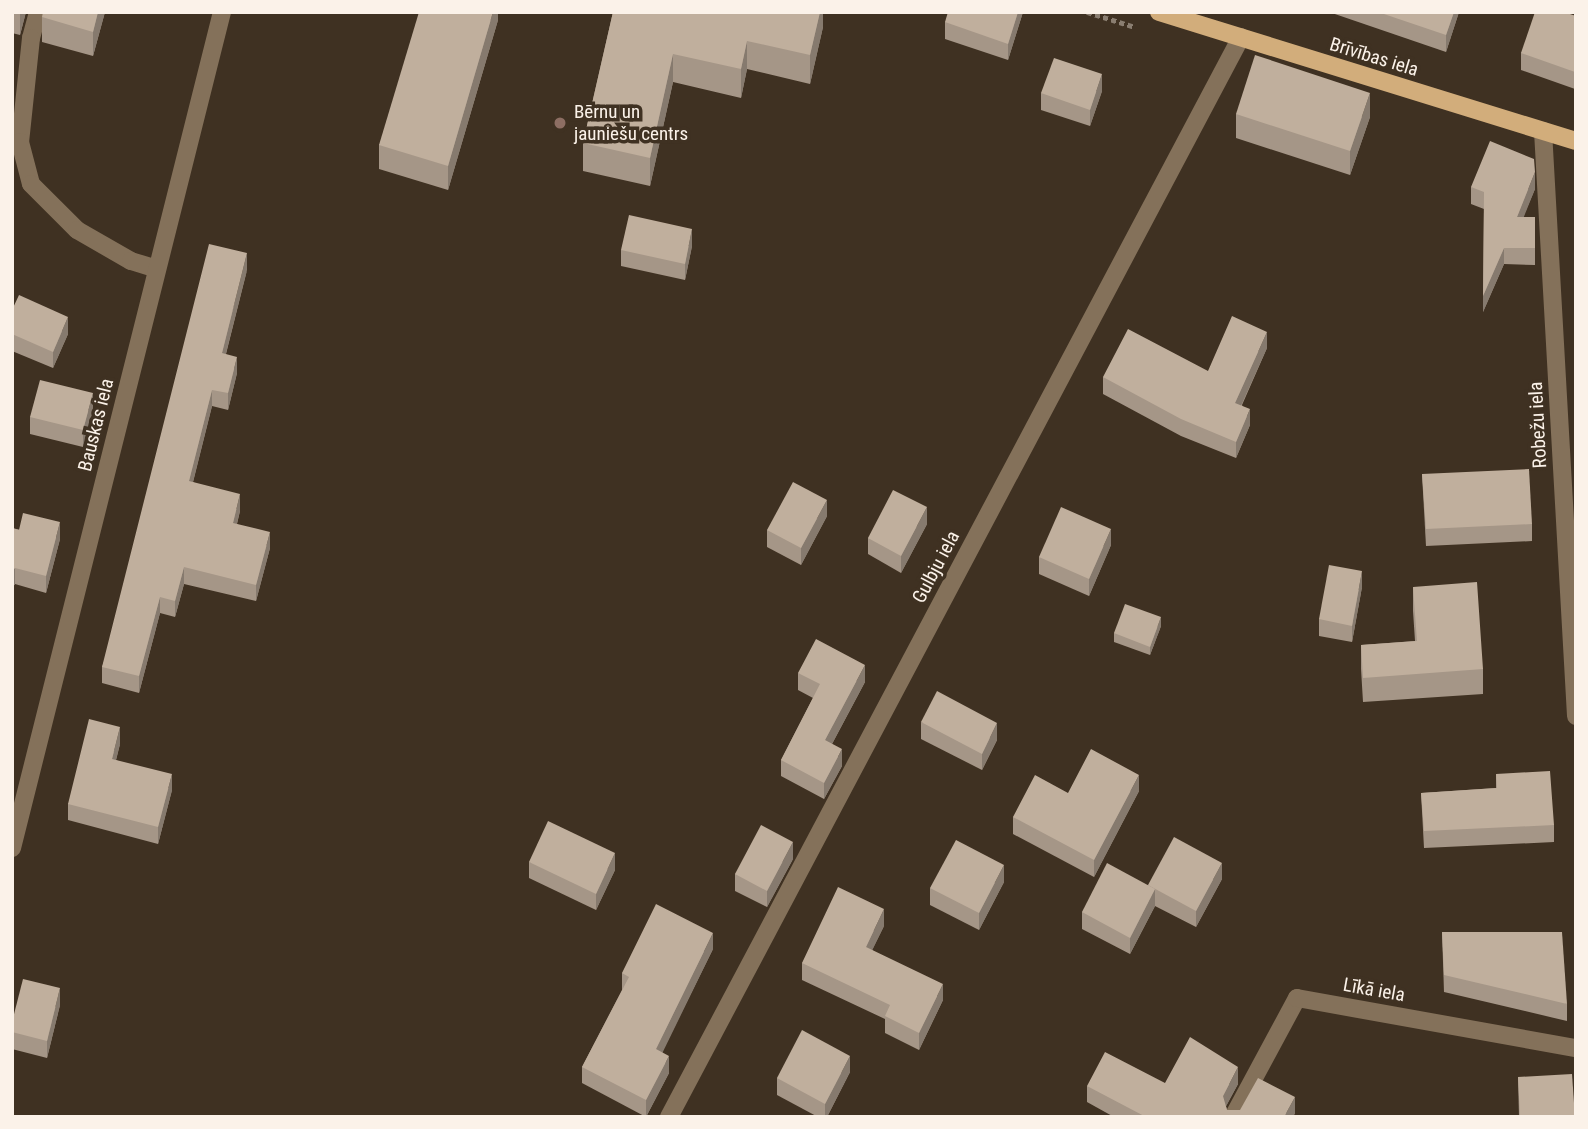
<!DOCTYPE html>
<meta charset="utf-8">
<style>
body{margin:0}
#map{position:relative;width:1588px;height:1129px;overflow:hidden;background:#3f3122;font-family:"Roboto Condensed",sans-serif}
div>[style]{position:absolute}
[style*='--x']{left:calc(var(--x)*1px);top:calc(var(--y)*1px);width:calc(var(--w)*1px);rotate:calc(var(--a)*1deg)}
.path>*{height:4.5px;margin-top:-2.25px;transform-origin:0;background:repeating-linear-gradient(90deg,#8a7e71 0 5px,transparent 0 8.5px)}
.minor>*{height:18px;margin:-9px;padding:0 9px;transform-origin:9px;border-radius:9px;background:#84715a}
.major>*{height:18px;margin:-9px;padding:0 9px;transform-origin:9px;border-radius:9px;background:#d2ad7b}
.wall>*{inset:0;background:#a59687}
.shaded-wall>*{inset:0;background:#867a6e}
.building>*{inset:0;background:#c0af9d}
.dots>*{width:19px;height:19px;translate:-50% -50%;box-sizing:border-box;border:4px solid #3f3122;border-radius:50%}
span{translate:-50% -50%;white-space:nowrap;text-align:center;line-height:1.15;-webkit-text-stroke:7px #3f3122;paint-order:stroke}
.street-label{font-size:19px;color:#fbf2e9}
.poi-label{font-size:19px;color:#fbf2e9}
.left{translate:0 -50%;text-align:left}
.frame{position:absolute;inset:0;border:14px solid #fbf2e9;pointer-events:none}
</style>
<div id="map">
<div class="path">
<i style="--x:1087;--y:12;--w:50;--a:17.4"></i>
</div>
<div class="minor">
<i style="--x:38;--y:12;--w:27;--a:105"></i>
<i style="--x:31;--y:38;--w:105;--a:96"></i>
<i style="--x:20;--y:142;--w:43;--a:75.3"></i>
<i style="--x:31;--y:184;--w:65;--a:45"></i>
<i style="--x:77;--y:230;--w:62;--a:29.9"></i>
<i style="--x:131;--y:261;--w:27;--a:17"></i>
<i style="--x:1543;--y:131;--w:586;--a:86.77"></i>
<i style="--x:12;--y:848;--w:862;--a:-75.9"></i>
<i style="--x:669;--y:1117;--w:1222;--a:-62.09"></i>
<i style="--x:1233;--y:1117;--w:135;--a:-61.7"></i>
<i style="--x:1297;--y:998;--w:283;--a:10.2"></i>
</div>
<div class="major">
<i style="--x:1159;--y:12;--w:436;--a:17.2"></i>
</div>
<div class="wall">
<i style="clip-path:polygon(12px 12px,26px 12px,20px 35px,12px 33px)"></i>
<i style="clip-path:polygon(105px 12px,93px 56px,42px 42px,42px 17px)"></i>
<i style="clip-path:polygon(498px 12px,498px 20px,448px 190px,379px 169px,379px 145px)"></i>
<i style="clip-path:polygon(613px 12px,823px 12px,823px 27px,810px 84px,747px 69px,741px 98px,673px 82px,650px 186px,583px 171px,583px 143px)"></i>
<i style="clip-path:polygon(1023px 12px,1008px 60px,945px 39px,945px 22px)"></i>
<i style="clip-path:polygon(1329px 12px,1459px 12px,1446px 52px)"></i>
<i style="clip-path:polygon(1576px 16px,1575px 89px,1521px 70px,1521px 53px)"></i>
<i style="clip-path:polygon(1102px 91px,1090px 126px,1041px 110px,1041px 93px)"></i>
<i style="clip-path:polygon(1236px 114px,1370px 117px,1350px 175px,1236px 138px)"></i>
<i style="clip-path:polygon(1471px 187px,1535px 189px,1523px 217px,1535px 217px,1535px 265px,1504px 264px,1483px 312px,1484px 209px,1471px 204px)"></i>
<i style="clip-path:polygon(692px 246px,685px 280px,621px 266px,621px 250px)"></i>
<i style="clip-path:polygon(247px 270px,226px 354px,237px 373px,228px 410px,212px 406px,193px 482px,240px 511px,237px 524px,270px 548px,256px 601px,184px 584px,175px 617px,160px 613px,139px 693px,102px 683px,102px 667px)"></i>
<i style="clip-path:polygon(12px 310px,68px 334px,53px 368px,12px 351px)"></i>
<i style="clip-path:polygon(1267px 348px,1242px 405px,1250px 425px,1236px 458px,1181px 436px,1103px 394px,1103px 377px,1208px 371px)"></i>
<i style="clip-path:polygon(93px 410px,83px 447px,30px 434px,30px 417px)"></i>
<i style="clip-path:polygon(1422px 474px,1532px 524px,1532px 541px,1426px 546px)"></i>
<i style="clip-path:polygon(827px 516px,801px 565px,767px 547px,767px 530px)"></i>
<i style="clip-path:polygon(927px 524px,901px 573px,868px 554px,868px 538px)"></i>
<i style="clip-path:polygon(12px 528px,60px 539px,46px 593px,15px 584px,12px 588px)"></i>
<i style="clip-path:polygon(1111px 545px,1089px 596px,1039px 574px,1039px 557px)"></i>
<i style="clip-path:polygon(1362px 587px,1352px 642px,1319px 636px,1319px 619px)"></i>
<i style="clip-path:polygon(1413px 587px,1483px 669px,1483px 694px,1363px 702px,1361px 669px,1361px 645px,1415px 641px,1413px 611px)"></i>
<i style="clip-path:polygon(1161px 626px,1150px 655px,1114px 642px,1114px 633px)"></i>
<i style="clip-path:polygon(798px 673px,865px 682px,832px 744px,842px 766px,824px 799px,781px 776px,781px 760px,813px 698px,798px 690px)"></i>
<i style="clip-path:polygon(921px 722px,997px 740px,982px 770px,921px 739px)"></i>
<i style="clip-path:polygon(120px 744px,116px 760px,172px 790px,158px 844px,68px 820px,68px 804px)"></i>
<i style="clip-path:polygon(1496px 774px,1554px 825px,1554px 842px,1424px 848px,1421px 793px,1496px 788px)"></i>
<i style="clip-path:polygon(1139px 791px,1094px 877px,1013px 834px,1013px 817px,1068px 793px)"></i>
<i style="clip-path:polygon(793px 859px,767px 907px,735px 891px,735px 874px)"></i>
<i style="clip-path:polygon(529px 862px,615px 870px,596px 910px,529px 878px)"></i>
<i style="clip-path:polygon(1222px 879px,1196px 927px,1155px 906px,1130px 954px,1082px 929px,1082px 912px,1148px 885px)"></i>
<i style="clip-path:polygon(1004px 882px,979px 930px,930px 905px,930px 888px)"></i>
<i style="clip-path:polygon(884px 926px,872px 950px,943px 1000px,919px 1050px,885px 1033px,885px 1019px,802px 980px,802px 963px)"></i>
<i style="clip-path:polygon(1442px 932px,1567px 1004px,1567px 1021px,1444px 992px)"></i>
<i style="clip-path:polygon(713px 949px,662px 1052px,669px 1073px,646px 1117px,582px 1083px,582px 1067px,622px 990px,622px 973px)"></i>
<i style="clip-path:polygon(60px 1005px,47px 1058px,12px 1049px,12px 1022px)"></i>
<i style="clip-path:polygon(850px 1072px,827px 1117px,818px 1117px,777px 1095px,777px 1078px)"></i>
<i style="clip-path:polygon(1518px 1077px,1575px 1117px,1519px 1117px)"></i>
<i style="clip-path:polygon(1165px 1083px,1238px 1084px,1226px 1106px,1227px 1110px,1295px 1113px,1293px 1117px,1114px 1117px,1087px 1102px,1087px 1086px)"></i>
</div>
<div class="shaded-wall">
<i style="clip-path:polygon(20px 12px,26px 12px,20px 35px)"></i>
<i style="clip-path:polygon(98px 12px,105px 12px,93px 56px,93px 32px)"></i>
<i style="clip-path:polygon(493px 12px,498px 12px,498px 20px,448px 190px,448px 166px)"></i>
<i style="clip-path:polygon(820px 12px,823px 12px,823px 27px,810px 84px,810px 55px)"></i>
<i style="clip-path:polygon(1018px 12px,1023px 12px,1008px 60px,1008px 44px)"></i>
<i style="clip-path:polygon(1454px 12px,1459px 12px,1446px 52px,1446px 35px)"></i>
<i style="clip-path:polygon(747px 41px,747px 69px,741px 98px,741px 69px)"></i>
<i style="clip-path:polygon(673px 54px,673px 82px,650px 186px,650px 158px)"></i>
<i style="clip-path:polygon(1102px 74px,1102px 91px,1090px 126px,1090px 110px)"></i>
<i style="clip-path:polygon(1370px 93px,1370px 117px,1350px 175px,1350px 151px)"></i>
<i style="clip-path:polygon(1535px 172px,1535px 189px,1517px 234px,1517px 217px)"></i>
<i style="clip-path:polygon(692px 229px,692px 246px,685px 280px,685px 264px)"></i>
<i style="clip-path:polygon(1504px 248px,1504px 264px,1483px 312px,1483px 296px)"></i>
<i style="clip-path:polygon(247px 253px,247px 270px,222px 369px,222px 353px)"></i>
<i style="clip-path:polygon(68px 317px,68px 334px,53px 368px,53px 352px)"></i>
<i style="clip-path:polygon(1267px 332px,1267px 348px,1235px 419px,1235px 403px)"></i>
<i style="clip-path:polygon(237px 357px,237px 373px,228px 410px,228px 393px)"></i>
<i style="clip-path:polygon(212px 390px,212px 406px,189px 498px,189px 481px)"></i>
<i style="clip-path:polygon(93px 393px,93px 410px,83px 447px,83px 430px)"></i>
<i style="clip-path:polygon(1250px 409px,1250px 425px,1236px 458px,1236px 442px)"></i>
<i style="clip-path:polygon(240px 494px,240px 511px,233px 539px,233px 523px)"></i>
<i style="clip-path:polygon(827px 500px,827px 516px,801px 565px,801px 548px)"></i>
<i style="clip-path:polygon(927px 507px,927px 524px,901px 573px,901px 556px)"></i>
<i style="clip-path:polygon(60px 522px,60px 539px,46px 593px,46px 576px)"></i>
<i style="clip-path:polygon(1111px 529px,1111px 545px,1089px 596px,1089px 579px)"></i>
<i style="clip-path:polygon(270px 532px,270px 548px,256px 601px,256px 585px)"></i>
<i style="clip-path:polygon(184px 567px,184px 584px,175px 617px,175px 601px)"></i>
<i style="clip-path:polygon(15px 568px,15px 584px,12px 588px,12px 571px)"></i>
<i style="clip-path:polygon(1362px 571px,1362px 587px,1352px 642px,1352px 626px)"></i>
<i style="clip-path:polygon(160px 597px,160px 613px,139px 693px,139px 676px)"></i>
<i style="clip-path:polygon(1161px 617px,1161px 626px,1150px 655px,1150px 647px)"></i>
<i style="clip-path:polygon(865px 665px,865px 682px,825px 757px,825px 740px)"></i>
<i style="clip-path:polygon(997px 723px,997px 740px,982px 770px,982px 754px)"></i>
<i style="clip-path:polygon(120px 727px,120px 744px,112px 776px,112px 759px)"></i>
<i style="clip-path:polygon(842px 749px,842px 766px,824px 799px,824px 783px)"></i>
<i style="clip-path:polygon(172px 774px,172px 790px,158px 844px,158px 827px)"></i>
<i style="clip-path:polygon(1139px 775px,1139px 791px,1094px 877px,1094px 860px)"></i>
<i style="clip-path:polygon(793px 842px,793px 859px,767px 907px,767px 891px)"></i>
<i style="clip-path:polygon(615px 853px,615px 870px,596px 910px,596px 894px)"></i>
<i style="clip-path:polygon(1222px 863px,1222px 879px,1196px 927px,1196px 911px)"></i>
<i style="clip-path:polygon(1004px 865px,1004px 882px,979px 930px,979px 913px)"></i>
<i style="clip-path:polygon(1155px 889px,1155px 906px,1130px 954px,1130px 938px)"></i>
<i style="clip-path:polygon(884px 909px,884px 926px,866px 963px,866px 947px)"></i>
<i style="clip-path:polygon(713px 933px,713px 949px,656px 1066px,656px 1049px)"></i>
<i style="clip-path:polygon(943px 984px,943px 1000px,919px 1050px,919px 1033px)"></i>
<i style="clip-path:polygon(60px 988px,60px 1005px,47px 1058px,47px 1041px)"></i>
<i style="clip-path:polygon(669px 1056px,669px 1073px,646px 1117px,646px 1100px)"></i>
<i style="clip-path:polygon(850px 1056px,850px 1072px,827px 1117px,825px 1117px,825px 1104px)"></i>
<i style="clip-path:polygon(1238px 1067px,1238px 1084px,1223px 1112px,1223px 1096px)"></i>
<i style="clip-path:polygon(1295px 1097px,1295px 1113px,1293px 1117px,1284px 1117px)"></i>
</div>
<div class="building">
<i style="clip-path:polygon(43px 12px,98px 12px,93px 32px,42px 17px)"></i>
<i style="clip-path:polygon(419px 12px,493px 12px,448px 166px,379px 145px)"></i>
<i style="clip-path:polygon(613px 12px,820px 12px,810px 55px,747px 41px,741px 69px,673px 54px,650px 158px,583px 143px)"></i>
<i style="clip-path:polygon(948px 12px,1018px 12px,1008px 44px,945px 22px)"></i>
<i style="clip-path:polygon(1378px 12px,1454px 12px,1446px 35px)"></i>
<i style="clip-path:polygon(1535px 12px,1564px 12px,1576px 16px,1575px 72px,1521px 53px)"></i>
<i style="clip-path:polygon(1255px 55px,1370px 93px,1350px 151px,1236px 114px)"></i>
<i style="clip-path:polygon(1054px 58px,1102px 74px,1090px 110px,1041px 93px)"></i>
<i style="clip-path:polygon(1490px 141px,1534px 159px,1535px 172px,1517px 217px,1535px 217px,1535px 248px,1504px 248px,1483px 296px,1484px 192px,1471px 187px)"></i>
<i style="clip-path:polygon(629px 215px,692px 229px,685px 264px,621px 250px)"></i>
<i style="clip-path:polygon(209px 244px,247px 253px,222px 353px,237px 357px,228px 393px,212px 390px,189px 481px,240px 494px,233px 523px,270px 532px,256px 585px,184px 567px,175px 601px,160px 597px,139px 676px,102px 667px)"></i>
<i style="clip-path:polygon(19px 295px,68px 317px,53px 352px,12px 334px,12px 310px)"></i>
<i style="clip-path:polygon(1232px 316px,1267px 332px,1235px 403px,1250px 409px,1236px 442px,1181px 419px,1103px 377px,1128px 329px,1208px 371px)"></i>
<i style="clip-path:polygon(40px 380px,93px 393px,83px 430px,30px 417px)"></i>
<i style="clip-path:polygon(1529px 469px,1532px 524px,1426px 529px,1422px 474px)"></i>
<i style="clip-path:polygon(793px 482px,827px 500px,801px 548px,767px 530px)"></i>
<i style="clip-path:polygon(893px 490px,927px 507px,901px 556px,868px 538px)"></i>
<i style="clip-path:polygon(1061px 507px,1111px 529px,1089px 579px,1039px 557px)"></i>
<i style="clip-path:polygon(23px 513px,60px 522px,46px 576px,15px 568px,12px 571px,12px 528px,19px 530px)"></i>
<i style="clip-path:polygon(1329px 565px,1362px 571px,1352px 626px,1319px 619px)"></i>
<i style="clip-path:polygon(1477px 582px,1483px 669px,1363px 678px,1361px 645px,1417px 641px,1413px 587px)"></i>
<i style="clip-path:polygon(1125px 604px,1161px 617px,1150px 647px,1114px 633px)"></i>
<i style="clip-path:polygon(816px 639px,865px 665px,825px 740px,842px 749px,824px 783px,781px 760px,820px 684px,798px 673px)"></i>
<i style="clip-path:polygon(937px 691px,997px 723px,982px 754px,921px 722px)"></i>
<i style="clip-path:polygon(89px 719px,120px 727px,112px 759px,172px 774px,158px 827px,68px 804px)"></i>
<i style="clip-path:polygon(1091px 749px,1139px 775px,1094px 860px,1013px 817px,1035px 775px,1068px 793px)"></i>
<i style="clip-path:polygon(1550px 771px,1554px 825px,1424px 831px,1421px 793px,1497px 788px,1496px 774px)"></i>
<i style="clip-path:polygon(548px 821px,615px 853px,596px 894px,529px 862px)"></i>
<i style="clip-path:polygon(761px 825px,793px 842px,767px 891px,735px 874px)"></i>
<i style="clip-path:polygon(1174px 837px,1222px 863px,1196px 911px,1148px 885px)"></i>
<i style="clip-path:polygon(956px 840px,1004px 865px,979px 913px,930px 888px)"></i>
<i style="clip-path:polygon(1107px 863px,1155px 889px,1130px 938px,1082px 912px)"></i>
<i style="clip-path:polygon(838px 887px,884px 909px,866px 947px,943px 984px,919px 1033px,885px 1016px,890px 1005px,802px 963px)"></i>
<i style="clip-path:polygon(656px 904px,713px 933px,656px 1049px,669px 1056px,646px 1100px,582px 1067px,629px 977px,622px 973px)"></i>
<i style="clip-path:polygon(1442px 932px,1562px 932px,1567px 1004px,1444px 975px)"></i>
<i style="clip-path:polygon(23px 979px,60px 988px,47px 1041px,12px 1032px,12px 1022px)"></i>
<i style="clip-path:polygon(802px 1030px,850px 1056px,825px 1104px,777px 1078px)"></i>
<i style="clip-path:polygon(1190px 1037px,1238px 1067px,1223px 1096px,1227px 1110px,1240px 1110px,1258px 1078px,1295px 1097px,1284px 1117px,1146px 1117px,1087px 1086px,1105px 1052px,1165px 1083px)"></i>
<i style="clip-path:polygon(1572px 1074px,1575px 1117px,1520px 1117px,1518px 1077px)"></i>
</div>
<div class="dots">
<i style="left:560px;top:123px;background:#8d6e63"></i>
</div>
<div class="street-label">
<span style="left:1374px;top:57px;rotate:17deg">Brīvības iela</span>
<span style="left:96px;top:425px;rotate:-76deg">Bauskas iela</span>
<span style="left:1538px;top:425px;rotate:-93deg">Robežu iela</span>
<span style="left:936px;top:567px;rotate:-62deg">Gulbju iela</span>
<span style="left:1374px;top:990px;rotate:10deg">Līkā iela</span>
</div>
<div class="poi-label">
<span class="left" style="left:574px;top:123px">Bērnu un<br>jauniešu centrs</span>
</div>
<div class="frame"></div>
</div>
